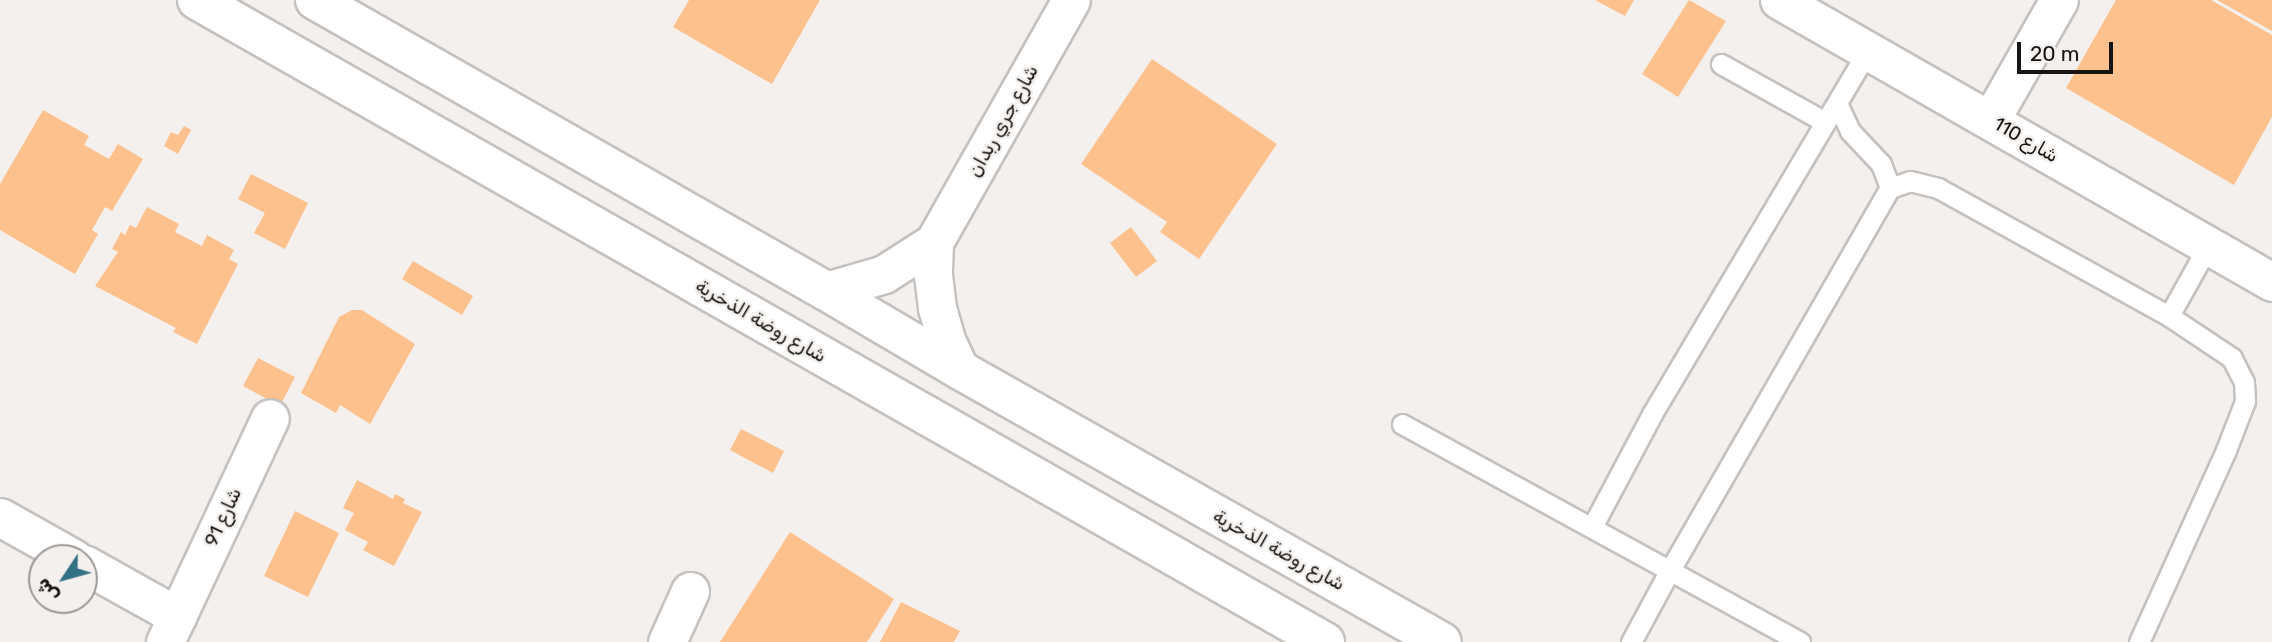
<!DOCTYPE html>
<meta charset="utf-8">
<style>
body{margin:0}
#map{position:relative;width:2272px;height:642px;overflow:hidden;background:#f3f0ed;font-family:Rubik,Cairo,sans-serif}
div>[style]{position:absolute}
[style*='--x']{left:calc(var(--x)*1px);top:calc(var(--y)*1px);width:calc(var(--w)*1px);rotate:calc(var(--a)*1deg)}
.building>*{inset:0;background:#fdc18d}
.roads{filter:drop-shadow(2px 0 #c5c1bf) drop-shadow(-2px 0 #c5c1bf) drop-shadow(0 2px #c5c1bf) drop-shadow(0 -2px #c5c1bf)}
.lane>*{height:19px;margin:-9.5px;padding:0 9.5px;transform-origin:9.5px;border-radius:9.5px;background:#fff}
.street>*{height:37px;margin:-18.5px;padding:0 18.5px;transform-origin:18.5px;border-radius:18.5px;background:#fff}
.secondary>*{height:38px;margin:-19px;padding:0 19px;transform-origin:19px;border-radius:19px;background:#fff}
span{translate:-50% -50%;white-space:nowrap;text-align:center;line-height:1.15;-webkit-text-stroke:5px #f3f0ed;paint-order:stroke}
.street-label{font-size:19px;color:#161514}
.north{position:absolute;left:28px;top:544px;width:70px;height:70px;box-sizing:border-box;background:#f3f0ed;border:2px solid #9b9896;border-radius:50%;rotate:234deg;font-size:19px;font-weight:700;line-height:28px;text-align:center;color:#161514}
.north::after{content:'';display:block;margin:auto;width:24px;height:32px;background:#317285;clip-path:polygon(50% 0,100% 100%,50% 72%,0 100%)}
.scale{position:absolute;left:2017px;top:42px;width:96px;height:32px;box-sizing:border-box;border:4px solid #161514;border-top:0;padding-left:9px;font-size:21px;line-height:24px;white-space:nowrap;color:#161514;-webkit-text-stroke:5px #f3f0ed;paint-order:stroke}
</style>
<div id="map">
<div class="building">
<i style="clip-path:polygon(689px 0,820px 0,772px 84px,673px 27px)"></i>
<i style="clip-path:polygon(1595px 0,1634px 0,1625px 16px)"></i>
<i style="clip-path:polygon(1689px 0,1726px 21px,1678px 97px,1642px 74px)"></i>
<i style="clip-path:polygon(2116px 0,2211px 0,2272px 35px,2272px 117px,2234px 185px,2066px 88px)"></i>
<i style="clip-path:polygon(2217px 0,2272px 0,2272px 31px)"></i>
<i style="clip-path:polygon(1152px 59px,1277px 144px,1199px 259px,1160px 232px,1167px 222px,1081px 164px)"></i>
<i style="clip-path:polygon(43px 110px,89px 136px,84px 145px,109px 159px,118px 144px,143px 159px,112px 211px,105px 207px,92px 230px,98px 234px,75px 274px,0 230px,0 184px)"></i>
<i style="clip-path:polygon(184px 126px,191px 130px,178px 154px,164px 146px,171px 132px,178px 135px)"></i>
<i style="clip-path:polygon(251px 174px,308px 203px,285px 249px,254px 233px,265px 213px,238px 199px)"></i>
<i style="clip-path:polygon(147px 207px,179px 224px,175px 232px,202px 246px,207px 235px,234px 250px,229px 259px,238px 264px,197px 344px,173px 332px,176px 328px,95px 286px,118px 252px,112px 249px,121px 232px,125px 235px,130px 225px,136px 228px)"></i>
<i style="clip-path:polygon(1131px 227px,1157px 261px,1136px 277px,1110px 243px)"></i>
<i style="clip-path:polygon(413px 261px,473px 296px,462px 315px,402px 279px)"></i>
<i style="clip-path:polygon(352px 310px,362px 310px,415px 344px,370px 424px,340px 405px,336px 413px,301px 393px,339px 317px)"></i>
<i style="clip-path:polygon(258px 358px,295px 377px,280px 406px,243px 386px)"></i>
<i style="clip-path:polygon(741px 429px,784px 451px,773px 473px,730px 450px)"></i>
<i style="clip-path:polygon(357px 480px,393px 499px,395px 494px,405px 499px,403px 503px,422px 512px,394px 566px,363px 550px,368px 542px,345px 530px,354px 513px,343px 508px)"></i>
<i style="clip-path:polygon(295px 511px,339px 533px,308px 597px,264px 576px)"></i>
<i style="clip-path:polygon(790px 532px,894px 599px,867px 642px,720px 642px)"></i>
<i style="clip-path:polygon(901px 602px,960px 631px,954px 642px,880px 642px)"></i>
</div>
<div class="roads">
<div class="lane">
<i style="--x:1721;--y:64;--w:119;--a:29.1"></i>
<i style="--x:1837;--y:103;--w:31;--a:65"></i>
<i style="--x:1850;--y:131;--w:45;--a:46.8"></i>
<i style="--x:1881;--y:164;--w:26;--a:69"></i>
<i style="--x:1402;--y:424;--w:454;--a:28.7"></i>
<i style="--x:1592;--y:527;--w:128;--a:-62"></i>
<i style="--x:1652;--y:414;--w:423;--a:-59.3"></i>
<i style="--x:1631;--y:642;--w:82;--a:-61.6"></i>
<i style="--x:1670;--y:570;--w:441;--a:-60.1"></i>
<i style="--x:1890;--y:188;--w:21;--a:-19"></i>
<i style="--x:1910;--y:181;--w:29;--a:14"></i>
<i style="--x:1938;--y:188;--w:264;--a:29"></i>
<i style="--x:2169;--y:316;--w:82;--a:-60.9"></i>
<i style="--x:2139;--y:642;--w:211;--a:-65.6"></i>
<i style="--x:2226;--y:450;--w:53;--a:-68.8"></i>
<i style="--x:2245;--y:401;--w:19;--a:-93"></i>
<i style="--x:2244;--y:382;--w:27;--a:-117"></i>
<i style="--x:2232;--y:358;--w:76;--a:-146.3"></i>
</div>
<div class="street">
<i style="--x:1779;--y:0;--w:568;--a:29.77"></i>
<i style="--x:1991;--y:119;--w:137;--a:-60.3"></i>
<i style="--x:934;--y:242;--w:33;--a:92"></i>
<i style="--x:933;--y:275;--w:33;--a:83"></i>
<i style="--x:937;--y:308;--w:33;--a:74"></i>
<i style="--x:946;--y:340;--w:33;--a:65"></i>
<i style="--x:826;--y:291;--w:60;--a:-16.3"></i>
<i style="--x:884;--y:274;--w:59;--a:-32.6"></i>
<i style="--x:934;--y:242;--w:278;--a:-60.5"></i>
<i style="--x:0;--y:517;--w:84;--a:29.3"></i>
<i style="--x:84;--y:564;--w:107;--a:29.2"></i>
<i style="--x:165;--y:642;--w:247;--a:-64.9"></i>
<i style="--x:667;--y:642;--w:56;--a:-65.7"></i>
</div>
<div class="secondary">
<i style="--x:197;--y:0;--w:1298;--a:29.65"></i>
<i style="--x:315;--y:0;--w:588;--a:29.66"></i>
<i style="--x:826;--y:291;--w:156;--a:30.5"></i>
<i style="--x:960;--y:370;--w:553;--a:29.44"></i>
</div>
</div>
<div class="street-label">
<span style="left:1003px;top:121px;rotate:-61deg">شارع جري ربدان</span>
<span style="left:2026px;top:140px;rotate:30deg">شارع 110</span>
<span style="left:761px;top:321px;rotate:30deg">شارع روضة الذخرية</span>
<span style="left:223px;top:517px;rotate:-65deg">شارع 91</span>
<span style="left:1279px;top:550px;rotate:29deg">شارع روضة الذخرية</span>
</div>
<div class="north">ش</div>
<div class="scale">20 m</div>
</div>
